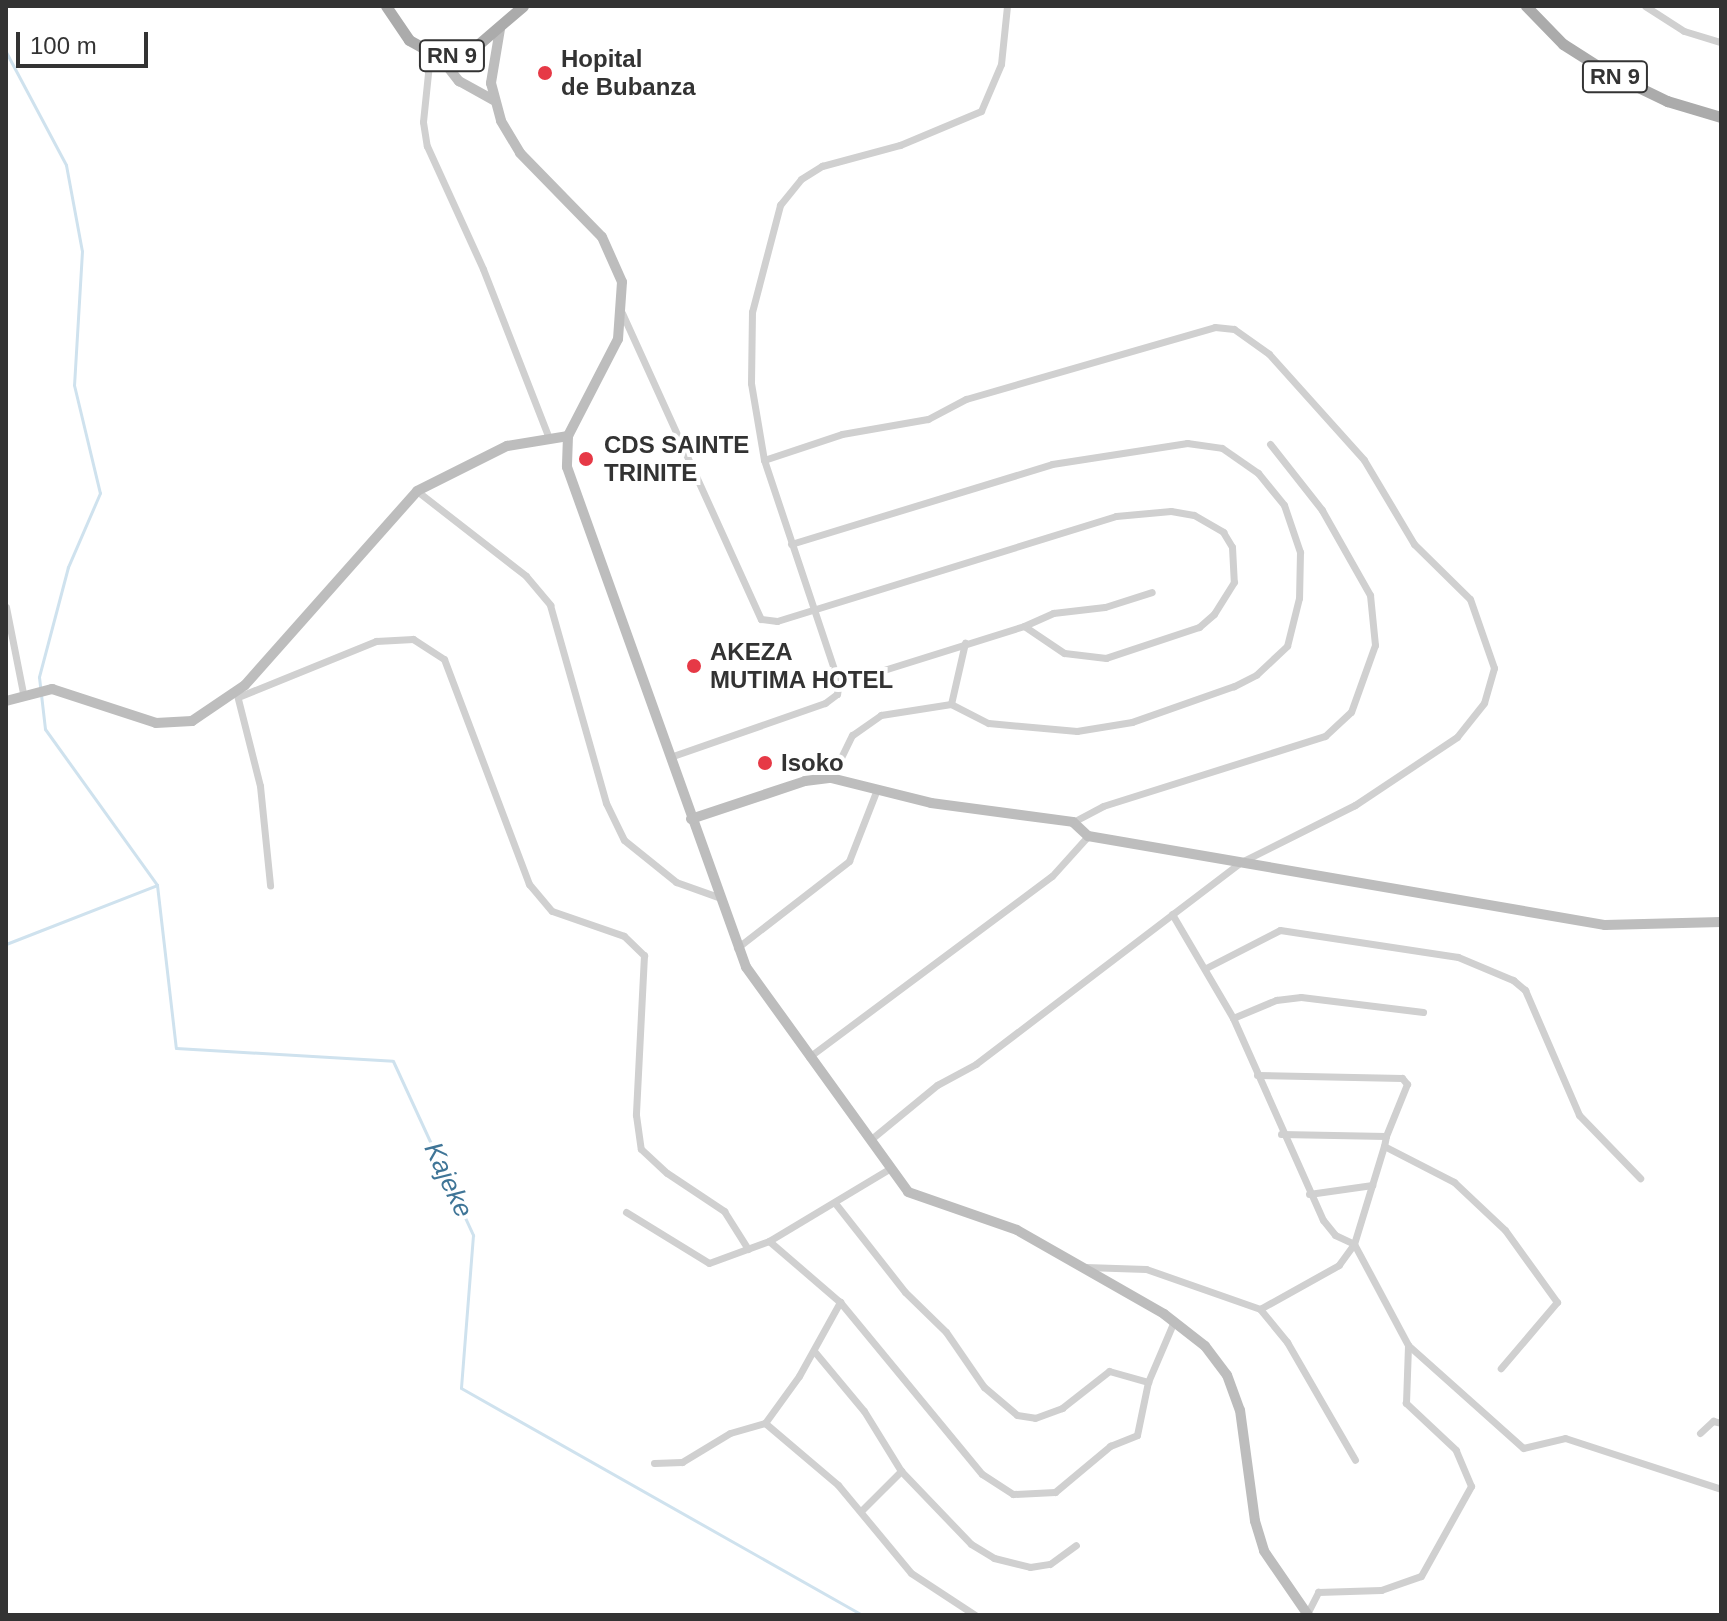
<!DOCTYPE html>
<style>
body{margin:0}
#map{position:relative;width:1727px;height:1621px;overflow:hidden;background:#fff;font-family:Helvetica,sans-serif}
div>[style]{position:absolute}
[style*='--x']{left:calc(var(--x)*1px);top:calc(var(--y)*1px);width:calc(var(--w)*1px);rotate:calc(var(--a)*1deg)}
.stream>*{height:3px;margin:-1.5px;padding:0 1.5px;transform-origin:1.5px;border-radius:1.5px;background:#cfe2ee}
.street>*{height:7px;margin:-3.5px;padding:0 3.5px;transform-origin:3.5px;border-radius:3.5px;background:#d0d0d0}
.secondary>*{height:10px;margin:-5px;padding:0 5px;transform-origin:5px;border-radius:5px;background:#bdbdbd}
.primary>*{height:11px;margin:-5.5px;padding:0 5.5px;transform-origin:5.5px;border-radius:5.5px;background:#ababab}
.dots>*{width:22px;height:22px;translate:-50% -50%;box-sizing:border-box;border:4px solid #fff;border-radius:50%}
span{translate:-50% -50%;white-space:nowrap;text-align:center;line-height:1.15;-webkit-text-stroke:8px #fff;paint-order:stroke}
.shield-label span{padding:2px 6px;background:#fff;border:2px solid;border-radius:6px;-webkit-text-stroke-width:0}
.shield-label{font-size:22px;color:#333;font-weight:700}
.poi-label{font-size:24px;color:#333;font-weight:700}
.left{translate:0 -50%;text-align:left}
.water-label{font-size:26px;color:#3f7597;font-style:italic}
.frame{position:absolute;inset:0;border:8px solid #333;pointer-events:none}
.scale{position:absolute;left:16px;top:32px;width:132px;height:36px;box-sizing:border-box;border:4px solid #333;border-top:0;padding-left:10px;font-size:24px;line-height:28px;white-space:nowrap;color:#333;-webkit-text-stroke:6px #fff;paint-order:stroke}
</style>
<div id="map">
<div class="stream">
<i style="--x:6;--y:52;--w:128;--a:62"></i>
<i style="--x:66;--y:165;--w:87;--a:79.5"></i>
<i style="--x:82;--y:251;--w:134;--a:93.4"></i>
<i style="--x:74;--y:385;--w:111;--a:76.5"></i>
<i style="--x:100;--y:493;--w:81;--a:113.4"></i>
<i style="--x:68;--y:567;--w:114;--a:104.8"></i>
<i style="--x:39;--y:677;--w:52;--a:83.4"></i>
<i style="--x:45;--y:729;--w:192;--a:54.3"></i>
<i style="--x:6;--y:944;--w:162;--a:-21.3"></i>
<i style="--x:157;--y:885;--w:164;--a:83.4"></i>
<i style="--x:176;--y:1048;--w:217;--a:3.4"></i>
<i style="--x:393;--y:1061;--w:192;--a:65.3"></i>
<i style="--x:473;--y:1235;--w:153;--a:94.5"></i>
<i style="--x:461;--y:1388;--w:462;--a:29.5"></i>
</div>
<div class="street">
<i style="--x:1645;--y:6;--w:46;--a:32.7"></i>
<i style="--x:1684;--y:31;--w:39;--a:17"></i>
<i style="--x:430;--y:54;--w:68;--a:95.9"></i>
<i style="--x:423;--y:122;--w:24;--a:81"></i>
<i style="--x:427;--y:146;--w:135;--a:65.5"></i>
<i style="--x:483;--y:269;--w:179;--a:68.7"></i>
<i style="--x:622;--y:313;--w:336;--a:65.6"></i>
<i style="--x:761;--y:619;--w:16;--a:7"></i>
<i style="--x:777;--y:621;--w:355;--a:-17.2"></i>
<i style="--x:1116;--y:516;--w:55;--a:-5.2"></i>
<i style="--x:1171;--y:511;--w:23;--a:10"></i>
<i style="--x:1194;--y:515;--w:34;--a:30"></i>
<i style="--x:1223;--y:532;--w:17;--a:59"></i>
<i style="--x:1232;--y:547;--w:35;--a:87"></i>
<i style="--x:1234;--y:582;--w:38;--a:122"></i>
<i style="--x:1214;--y:614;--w:20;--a:139"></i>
<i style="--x:1199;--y:627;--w:98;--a:161.6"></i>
<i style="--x:1106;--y:658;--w:42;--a:-173.2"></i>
<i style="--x:1064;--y:653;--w:48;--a:-146"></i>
<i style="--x:1024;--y:626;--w:32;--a:-24"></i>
<i style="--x:1053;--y:613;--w:52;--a:-6.6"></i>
<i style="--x:1105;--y:607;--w:49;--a:-17.7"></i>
<i style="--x:764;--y:460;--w:78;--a:-99.6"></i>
<i style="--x:751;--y:383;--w:71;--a:-89.2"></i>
<i style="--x:752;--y:312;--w:111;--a:-75.3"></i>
<i style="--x:780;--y:205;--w:33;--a:-51"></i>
<i style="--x:801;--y:179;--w:25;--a:-32"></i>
<i style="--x:822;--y:166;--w:81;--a:-15.1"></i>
<i style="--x:900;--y:145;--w:88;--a:-22.8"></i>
<i style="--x:981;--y:111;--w:51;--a:-66.9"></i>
<i style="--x:1001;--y:64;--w:58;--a:-84.1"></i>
<i style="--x:417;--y:491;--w:138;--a:37.9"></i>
<i style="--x:526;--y:576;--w:38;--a:50"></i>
<i style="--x:550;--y:605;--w:206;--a:74.2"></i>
<i style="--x:606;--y:803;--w:41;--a:64.1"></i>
<i style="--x:624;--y:840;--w:67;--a:38.9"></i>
<i style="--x:676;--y:882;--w:45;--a:19.7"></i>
<i style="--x:791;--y:544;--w:273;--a:-17"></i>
<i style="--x:1052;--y:464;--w:137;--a:-8.8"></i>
<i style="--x:1187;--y:443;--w:35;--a:8"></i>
<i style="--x:1222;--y:448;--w:44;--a:34.8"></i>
<i style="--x:1258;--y:473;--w:41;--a:50.9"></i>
<i style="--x:1284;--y:505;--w:50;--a:71.2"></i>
<i style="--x:1300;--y:552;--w:46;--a:91.2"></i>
<i style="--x:1299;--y:598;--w:49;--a:104"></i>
<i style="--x:1287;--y:646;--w:42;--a:136.9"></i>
<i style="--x:1256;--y:675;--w:25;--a:153"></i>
<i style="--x:1234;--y:686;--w:108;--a:160.6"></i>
<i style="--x:1132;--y:722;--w:56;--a:170.7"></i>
<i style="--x:1077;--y:731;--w:89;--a:-174.9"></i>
<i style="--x:988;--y:723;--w:42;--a:-152.8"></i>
<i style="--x:951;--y:704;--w:71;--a:171.1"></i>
<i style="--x:881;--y:715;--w:35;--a:145"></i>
<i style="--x:852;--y:735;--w:48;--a:116"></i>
<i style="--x:6;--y:607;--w:88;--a:78.8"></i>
<i style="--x:839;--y:684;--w:194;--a:-17.4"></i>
<i style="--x:237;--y:695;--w:94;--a:75.8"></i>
<i style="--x:260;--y:786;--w:100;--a:84.2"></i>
<i style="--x:238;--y:697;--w:149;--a:-22.1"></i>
<i style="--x:376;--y:641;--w:37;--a:-3"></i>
<i style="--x:413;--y:639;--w:37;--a:33"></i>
<i style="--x:444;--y:659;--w:241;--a:69.3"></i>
<i style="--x:529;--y:884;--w:35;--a:50"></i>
<i style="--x:552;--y:911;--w:76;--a:19.1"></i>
<i style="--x:624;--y:936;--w:28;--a:44"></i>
<i style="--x:644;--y:955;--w:160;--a:92.9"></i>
<i style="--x:636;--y:1115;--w:34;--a:82"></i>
<i style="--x:641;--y:1149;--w:35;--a:43"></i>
<i style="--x:667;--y:1173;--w:69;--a:33.7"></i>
<i style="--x:724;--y:1211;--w:45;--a:57.7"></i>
<i style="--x:951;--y:704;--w:63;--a:-77.1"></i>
<i style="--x:670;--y:757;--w:164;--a:-19.2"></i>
<i style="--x:825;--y:703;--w:15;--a:-37"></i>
<i style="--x:837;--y:694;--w:10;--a:-79"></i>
<i style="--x:839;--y:684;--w:236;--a:-108.5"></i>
<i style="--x:764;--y:460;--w:82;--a:-18.4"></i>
<i style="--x:842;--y:434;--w:87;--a:-9.9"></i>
<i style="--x:928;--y:419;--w:43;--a:-27.8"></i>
<i style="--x:966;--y:399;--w:259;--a:-16.1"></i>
<i style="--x:1215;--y:327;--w:19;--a:6"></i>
<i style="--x:1234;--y:329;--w:43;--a:35.5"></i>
<i style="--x:1269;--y:354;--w:142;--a:48.1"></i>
<i style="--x:1364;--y:460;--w:98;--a:59.2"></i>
<i style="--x:1414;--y:544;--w:78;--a:44.5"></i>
<i style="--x:1470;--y:599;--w:73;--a:70.8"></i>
<i style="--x:1494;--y:668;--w:36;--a:106"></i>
<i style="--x:1484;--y:703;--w:43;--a:128.5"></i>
<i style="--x:1457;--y:737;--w:123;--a:146.3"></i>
<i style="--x:1355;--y:805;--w:127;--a:153.4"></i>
<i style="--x:1241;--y:862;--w:333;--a:142.7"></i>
<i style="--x:976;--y:1064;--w:44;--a:151.7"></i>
<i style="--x:937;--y:1085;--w:87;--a:140.6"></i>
<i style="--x:1073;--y:822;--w:34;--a:-28"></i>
<i style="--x:1103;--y:806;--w:233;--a:-17.5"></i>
<i style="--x:1325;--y:736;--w:35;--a:-43"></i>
<i style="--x:1351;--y:712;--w:71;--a:-70.3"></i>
<i style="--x:1375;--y:645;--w:50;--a:-95.7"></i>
<i style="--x:1370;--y:595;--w:98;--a:-119.5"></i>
<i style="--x:1322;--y:510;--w:84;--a:-128.2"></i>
<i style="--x:1172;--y:914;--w:121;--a:59.6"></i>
<i style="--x:1233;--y:1018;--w:221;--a:66"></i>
<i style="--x:1323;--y:1220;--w:19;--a:51"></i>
<i style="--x:1335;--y:1235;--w:21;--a:25"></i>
<i style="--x:1354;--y:1244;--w:26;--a:126"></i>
<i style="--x:1339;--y:1265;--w:90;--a:150.9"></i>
<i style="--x:737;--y:948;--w:142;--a:-37.8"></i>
<i style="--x:849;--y:861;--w:77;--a:-68.7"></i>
<i style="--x:1206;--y:968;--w:83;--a:-27.2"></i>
<i style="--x:1280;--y:930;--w:180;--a:8.6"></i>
<i style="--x:1458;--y:957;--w:60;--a:22.7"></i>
<i style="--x:1513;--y:980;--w:16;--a:40"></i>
<i style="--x:1525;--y:990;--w:136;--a:66.6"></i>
<i style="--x:1579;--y:1115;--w:88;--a:45.9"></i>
<i style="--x:1233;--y:1018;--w:47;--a:-22.7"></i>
<i style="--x:1276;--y:1000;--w:25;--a:-7"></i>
<i style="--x:1301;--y:997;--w:123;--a:7"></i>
<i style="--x:809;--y:1057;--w:303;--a:-36.7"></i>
<i style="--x:1052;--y:876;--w:54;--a:-48"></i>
<i style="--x:1257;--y:1075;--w:145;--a:1.2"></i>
<i style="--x:1402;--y:1078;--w:8;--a:50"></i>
<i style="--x:1407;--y:1084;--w:56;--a:112"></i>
<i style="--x:1281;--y:1134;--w:105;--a:1.1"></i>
<i style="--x:1386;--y:1136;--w:10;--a:101"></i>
<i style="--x:1384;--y:1146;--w:79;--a:27.2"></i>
<i style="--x:1454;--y:1182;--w:70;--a:43.3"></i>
<i style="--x:1505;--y:1230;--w:89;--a:54.2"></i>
<i style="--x:1557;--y:1302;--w:87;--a:130.3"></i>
<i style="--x:1309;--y:1194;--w:64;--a:-8.1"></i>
<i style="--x:835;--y:1203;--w:113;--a:51.8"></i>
<i style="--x:905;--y:1292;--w:57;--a:44.3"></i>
<i style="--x:946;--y:1332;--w:67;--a:55.4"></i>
<i style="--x:984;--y:1387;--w:43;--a:40.3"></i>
<i style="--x:1017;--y:1415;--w:18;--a:9"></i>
<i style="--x:1035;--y:1418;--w:29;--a:-20"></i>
<i style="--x:1062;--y:1408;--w:60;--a:-38.2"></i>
<i style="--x:1109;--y:1371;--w:41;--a:15.8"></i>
<i style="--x:626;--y:1212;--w:97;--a:31.6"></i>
<i style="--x:709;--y:1263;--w:64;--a:-20.1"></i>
<i style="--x:769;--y:1241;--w:140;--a:-31"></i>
<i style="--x:769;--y:1241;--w:94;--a:40.7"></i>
<i style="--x:840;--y:1302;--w:223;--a:50.5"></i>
<i style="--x:982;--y:1474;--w:37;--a:33"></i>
<i style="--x:1013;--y:1494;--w:42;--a:-2.7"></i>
<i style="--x:1055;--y:1492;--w:72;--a:-39.9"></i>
<i style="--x:1110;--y:1446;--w:29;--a:-22"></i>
<i style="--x:1137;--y:1435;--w:54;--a:-78.3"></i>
<i style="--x:1148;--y:1382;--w:66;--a:-66.9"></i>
<i style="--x:1085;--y:1267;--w:61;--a:1.9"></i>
<i style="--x:1146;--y:1269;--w:121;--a:19.3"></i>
<i style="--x:1260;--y:1309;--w:43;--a:50.7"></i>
<i style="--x:1287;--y:1342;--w:136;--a:60"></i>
<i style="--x:1409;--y:1346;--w:153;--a:41.8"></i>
<i style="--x:1523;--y:1448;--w:43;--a:-13.4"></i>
<i style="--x:1565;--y:1438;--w:164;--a:18.1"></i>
<i style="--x:814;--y:1351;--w:78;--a:50.2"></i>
<i style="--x:864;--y:1411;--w:70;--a:58.3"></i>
<i style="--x:901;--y:1471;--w:101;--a:46.2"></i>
<i style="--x:971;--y:1544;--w:27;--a:31"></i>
<i style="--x:994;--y:1558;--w:37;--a:14"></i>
<i style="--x:1030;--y:1567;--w:20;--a:-9"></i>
<i style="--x:1050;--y:1564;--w:32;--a:-36"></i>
<i style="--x:765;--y:1423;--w:96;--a:40.3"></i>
<i style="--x:838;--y:1485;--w:114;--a:50.3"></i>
<i style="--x:911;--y:1573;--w:77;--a:33.3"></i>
<i style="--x:1700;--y:1433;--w:18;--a:-43"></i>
<i style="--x:1713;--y:1421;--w:8;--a:14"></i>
<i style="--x:654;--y:1463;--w:28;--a:-2"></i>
<i style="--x:682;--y:1462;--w:56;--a:-31.1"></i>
<i style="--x:730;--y:1433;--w:36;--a:-16"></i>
<i style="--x:765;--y:1423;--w:58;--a:-54.1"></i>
<i style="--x:799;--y:1376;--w:85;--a:-61"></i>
<i style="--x:861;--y:1511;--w:57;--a:-45"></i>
<i style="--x:1307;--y:1614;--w:25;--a:-63"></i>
<i style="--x:1318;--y:1592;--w:63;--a:-1.8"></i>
<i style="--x:1381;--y:1590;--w:42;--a:-19.3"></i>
<i style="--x:1421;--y:1576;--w:103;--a:-60.9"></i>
<i style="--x:1471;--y:1486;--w:39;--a:-113"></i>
<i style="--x:1456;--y:1450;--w:69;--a:-136.8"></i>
<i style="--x:1406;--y:1403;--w:58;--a:-88"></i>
<i style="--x:1408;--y:1345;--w:115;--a:-118.1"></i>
<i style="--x:1354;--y:1244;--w:102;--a:-73"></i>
</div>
<div class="secondary">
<i style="--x:500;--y:29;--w:55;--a:99.5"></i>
<i style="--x:491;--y:83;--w:39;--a:75"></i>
<i style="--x:501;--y:121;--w:37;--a:59"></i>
<i style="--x:520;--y:153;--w:117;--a:45.7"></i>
<i style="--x:602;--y:237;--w:49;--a:66"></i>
<i style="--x:622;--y:282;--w:57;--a:94"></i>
<i style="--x:618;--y:339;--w:109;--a:117.3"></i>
<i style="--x:568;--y:436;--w:31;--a:92"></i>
<i style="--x:567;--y:467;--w:531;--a:70.3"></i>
<i style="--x:746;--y:967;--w:277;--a:54.2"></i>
<i style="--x:908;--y:1192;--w:115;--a:19.2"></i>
<i style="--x:1017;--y:1230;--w:169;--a:29.7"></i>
<i style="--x:1164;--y:1314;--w:52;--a:38"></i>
<i style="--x:1205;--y:1346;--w:36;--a:53"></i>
<i style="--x:1227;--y:1375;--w:37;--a:70"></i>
<i style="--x:1240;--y:1410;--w:112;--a:82.3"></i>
<i style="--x:1255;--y:1521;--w:31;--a:73"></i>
<i style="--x:1264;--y:1551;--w:78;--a:55.5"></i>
<i style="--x:440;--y:57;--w:31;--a:52"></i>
<i style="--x:459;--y:81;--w:39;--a:29"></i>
<i style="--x:6;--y:701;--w:48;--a:-14.6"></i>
<i style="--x:52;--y:689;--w:109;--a:18.1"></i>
<i style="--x:156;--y:723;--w:36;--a:-3"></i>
<i style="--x:192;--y:721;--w:64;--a:-34.2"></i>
<i style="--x:245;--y:685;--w:259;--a:-48.4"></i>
<i style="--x:417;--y:491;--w:101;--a:-26.6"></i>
<i style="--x:507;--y:446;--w:62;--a:-9.3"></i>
<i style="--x:691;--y:819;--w:120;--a:-18.4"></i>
<i style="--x:805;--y:781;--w:26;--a:-7"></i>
<i style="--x:831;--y:778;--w:103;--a:14"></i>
<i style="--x:931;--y:803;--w:143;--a:7.6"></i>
<i style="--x:1073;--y:822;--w:21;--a:43"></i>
<i style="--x:1088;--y:836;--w:525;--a:9.77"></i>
<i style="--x:1605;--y:925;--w:116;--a:-1.5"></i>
</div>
<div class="primary">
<i style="--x:386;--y:6;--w:41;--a:55.9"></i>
<i style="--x:409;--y:40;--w:35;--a:29"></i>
<i style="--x:440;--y:57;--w:34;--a:-14"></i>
<i style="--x:473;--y:49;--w:66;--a:-40.7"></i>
<i style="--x:1526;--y:6;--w:53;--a:45.8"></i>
<i style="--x:1563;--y:44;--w:52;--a:32.5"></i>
<i style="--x:1607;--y:72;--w:67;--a:25.8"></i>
<i style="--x:1667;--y:101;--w:56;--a:16.5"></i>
</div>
<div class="dots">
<i style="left:545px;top:73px;background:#e63946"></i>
<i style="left:586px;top:459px;background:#e63946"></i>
<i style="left:694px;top:666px;background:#e63946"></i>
<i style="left:765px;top:763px;background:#e63946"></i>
</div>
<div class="shield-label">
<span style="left:452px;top:56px">RN 9</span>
<span style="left:1615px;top:77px">RN 9</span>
</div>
<div class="poi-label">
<span class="left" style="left:561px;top:73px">Hopital<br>de Bubanza</span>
<span class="left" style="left:604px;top:459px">CDS SAINTE<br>TRINITE</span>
<span class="left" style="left:710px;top:666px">AKEZA<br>MUTIMA HOTEL</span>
<span class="left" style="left:781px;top:763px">Isoko</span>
</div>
<div class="water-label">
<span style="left:448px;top:1180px;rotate:65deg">Kajeke</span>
</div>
<div class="frame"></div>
<div class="scale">100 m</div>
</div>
